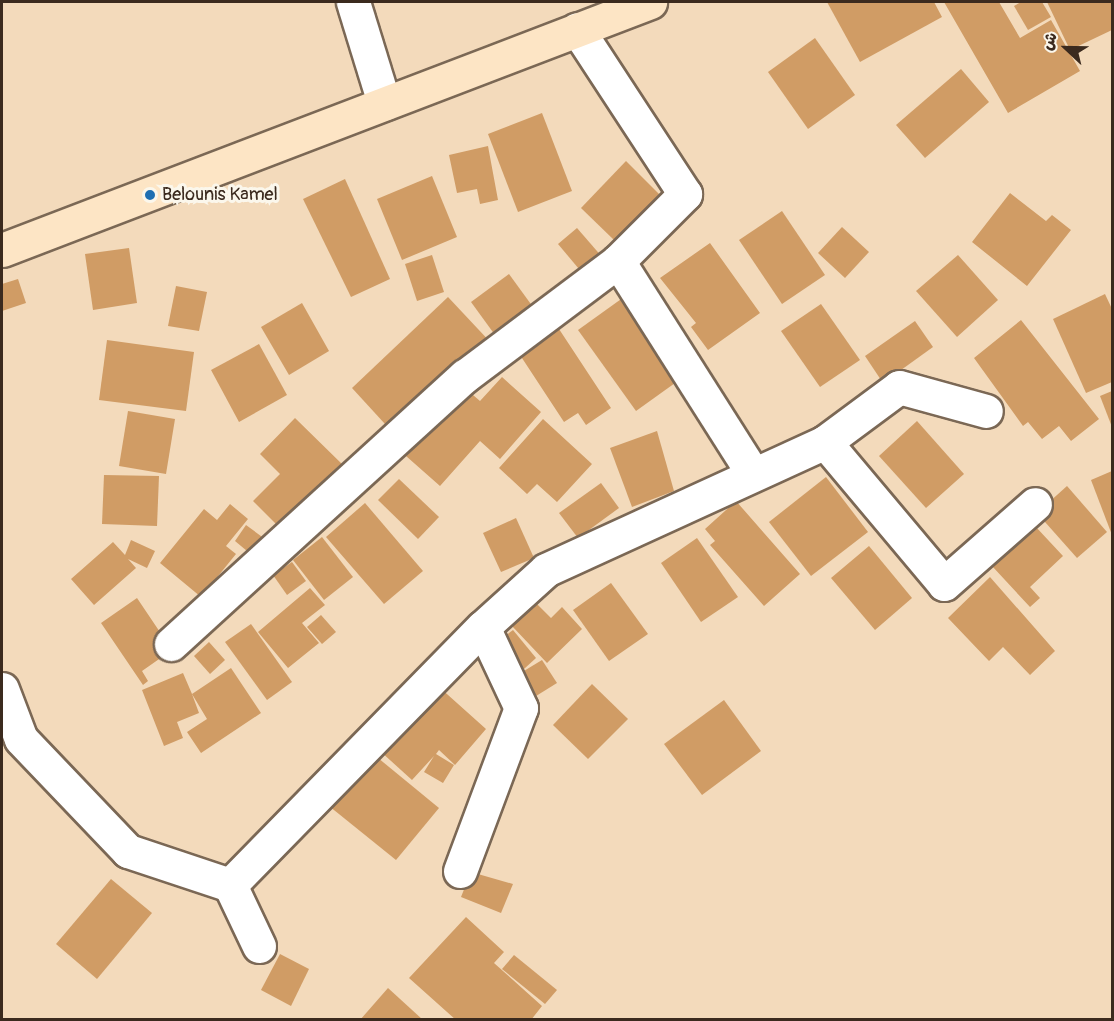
<!DOCTYPE html>
<meta charset="utf-8">
<style>
body{margin:0}
#map{position:relative;width:1114px;height:1021px;overflow:hidden;background:#f3dabb;font-family:Pangolin,"Playpen Sans Arabic",sans-serif}
div>[style]{position:absolute}
[style*='--x']{left:calc(var(--x)*1px);top:calc(var(--y)*1px);width:calc(var(--w)*1px);rotate:calc(var(--a)*1deg)}
.building>*{inset:0;background:#d09c65}
.roads{filter:drop-shadow(2px 0 #7b6855) drop-shadow(-2px 0 #7b6855) drop-shadow(0 2px #7b6855) drop-shadow(0 -2px #7b6855)}
.street>*{height:33px;margin:-16.5px;padding:0 16.5px;transform-origin:16.5px;border-radius:16.5px;background:#fff}
.secondary>*{height:33px;margin:-16.5px;padding:0 16.5px;transform-origin:16.5px;border-radius:16.5px;background:#fde5c5}
.dots>*{width:16px;height:16px;translate:-50% -50%;box-sizing:border-box;border:3px solid #fbf7ec;border-radius:50%}
span{translate:-50% -50%;white-space:nowrap;text-align:center;line-height:1.15;-webkit-text-stroke:6px #fbf7ec;paint-order:stroke}
.poi-label{font-size:18px;color:#3b2a1e}
.left{translate:0 -50%;text-align:left}
.frame{position:absolute;inset:0;border:3px solid #3b2a1e;pointer-events:none}
.north{position:absolute;left:1036px;top:18px;width:60px;height:60px;-webkit-text-stroke:4px #fbf7ec;paint-order:stroke;rotate:292deg;font-size:16px;font-weight:700;line-height:24px;text-align:center;color:#3b2a1e}
.north::after{content:'';display:block;margin:auto;width:21px;height:27px;background:#3b2a1e;clip-path:polygon(50% 0,100% 100%,50% 72%,0 100%)}
</style>
<div id="map">
<div class="building">
<i style="clip-path:polygon(827px 2px,934px 2px,942px 17px,860px 62px)"></i>
<i style="clip-path:polygon(944px 2px,999px 2px,1020px 38px,1051px 20px,1080px 71px,1008px 113px)"></i>
<i style="clip-path:polygon(1021px 2px,1042px 2px,1051px 17px,1028px 30px,1014px 6px)"></i>
<i style="clip-path:polygon(1047px 2px,1112px 2px,1112px 30px,1070px 50px)"></i>
<i style="clip-path:polygon(815px 38px,855px 95px,808px 129px,768px 72px)"></i>
<i style="clip-path:polygon(961px 69px,989px 102px,925px 158px,896px 125px)"></i>
<i style="clip-path:polygon(542px 113px,572px 191px,518px 212px,488px 134px)"></i>
<i style="clip-path:polygon(488px 146px,498px 200px,480px 204px,477px 189px,457px 193px,449px 155px)"></i>
<i style="clip-path:polygon(626px 161px,660px 195px,615px 241px,581px 208px)"></i>
<i style="clip-path:polygon(432px 176px,457px 237px,402px 260px,377px 199px)"></i>
<i style="clip-path:polygon(345px 179px,390px 279px,351px 297px,303px 199px)"></i>
<i style="clip-path:polygon(1010px 193px,1046px 221px,1052px 215px,1071px 230px,1027px 286px,972px 242px)"></i>
<i style="clip-path:polygon(782px 211px,825px 275px,782px 304px,739px 240px)"></i>
<i style="clip-path:polygon(842px 227px,869px 252px,845px 278px,818px 253px)"></i>
<i style="clip-path:polygon(577px 228px,603px 258px,584px 275px,558px 244px)"></i>
<i style="clip-path:polygon(710px 243px,760px 313px,708px 350px,691px 327px,696px 323px,660px 278px)"></i>
<i style="clip-path:polygon(129px 248px,137px 303px,93px 310px,85px 254px)"></i>
<i style="clip-path:polygon(432px 255px,444px 292px,417px 301px,405px 264px)"></i>
<i style="clip-path:polygon(958px 255px,998px 300px,957px 337px,916px 291px)"></i>
<i style="clip-path:polygon(509px 274px,533px 307px,495px 335px,471px 302px)"></i>
<i style="clip-path:polygon(18px 279px,26px 303px,2px 311px,2px 284px)"></i>
<i style="clip-path:polygon(176px 286px,207px 292px,199px 331px,168px 326px)"></i>
<i style="clip-path:polygon(1105px 294px,1112px 309px,1112px 382px,1086px 393px,1053px 319px)"></i>
<i style="clip-path:polygon(448px 297px,493px 345px,396px 436px,352px 388px)"></i>
<i style="clip-path:polygon(624px 297px,682px 378px,636px 411px,578px 330px)"></i>
<i style="clip-path:polygon(302px 303px,329px 351px,289px 375px,261px 327px)"></i>
<i style="clip-path:polygon(821px 304px,860px 360px,820px 387px,781px 331px)"></i>
<i style="clip-path:polygon(1021px 320px,1099px 419px,1071px 441px,1059px 426px,1042px 439px,1028px 422px,1023px 426px,974px 358px)"></i>
<i style="clip-path:polygon(915px 321px,933px 347px,883px 383px,865px 356px)"></i>
<i style="clip-path:polygon(559px 329px,611px 408px,586px 425px,578px 413px,564px 422px,520px 355px)"></i>
<i style="clip-path:polygon(107px 340px,194px 352px,186px 411px,99px 400px)"></i>
<i style="clip-path:polygon(259px 344px,287px 395px,239px 422px,211px 370px)"></i>
<i style="clip-path:polygon(502px 377px,541px 412px,500px 459px,480px 441px,440px 486px,406px 456px,466px 389px,480px 401px)"></i>
<i style="clip-path:polygon(1112px 391px,1112px 427px,1100px 396px)"></i>
<i style="clip-path:polygon(128px 411px,175px 419px,166px 474px,119px 466px)"></i>
<i style="clip-path:polygon(295px 418px,344px 466px,281px 529px,253px 501px,280px 474px,260px 454px)"></i>
<i style="clip-path:polygon(543px 419px,592px 464px,557px 502px,537px 484px,527px 494px,499px 468px)"></i>
<i style="clip-path:polygon(917px 421px,964px 474px,926px 508px,879px 456px)"></i>
<i style="clip-path:polygon(657px 431px,674px 491px,632px 507px,610px 448px)"></i>
<i style="clip-path:polygon(1112px 471px,1112px 535px,1091px 480px)"></i>
<i style="clip-path:polygon(104px 475px,159px 476px,157px 526px,102px 524px)"></i>
<i style="clip-path:polygon(826px 477px,868px 532px,811px 576px,769px 522px)"></i>
<i style="clip-path:polygon(399px 479px,439px 517px,418px 539px,378px 500px)"></i>
<i style="clip-path:polygon(601px 483px,619px 508px,578px 538px,559px 513px)"></i>
<i style="clip-path:polygon(1067px 486px,1107px 532px,1077px 558px,1037px 513px)"></i>
<i style="clip-path:polygon(736px 501px,800px 574px,764px 606px,710px 545px,715px 541px,705px 529px)"></i>
<i style="clip-path:polygon(365px 503px,423px 571px,384px 604px,326px 537px)"></i>
<i style="clip-path:polygon(230px 504px,248px 519px,226px 546px,236px 554px,201px 597px,160px 563px,204px 509px,217px 520px)"></i>
<i style="clip-path:polygon(516px 518px,534px 558px,501px 572px,483px 533px)"></i>
<i style="clip-path:polygon(246px 525px,265px 539px,253px 556px,235px 541px)"></i>
<i style="clip-path:polygon(1035px 526px,1063px 556px,1030px 587px,1040px 598px,1030px 607px,992px 566px)"></i>
<i style="clip-path:polygon(322px 537px,353px 577px,324px 600px,293px 560px)"></i>
<i style="clip-path:polygon(697px 538px,738px 597px,701px 622px,661px 563px)"></i>
<i style="clip-path:polygon(131px 540px,155px 551px,147px 568px,128px 559px,136px 568px,94px 605px,71px 579px,113px 542px,125px 555px)"></i>
<i style="clip-path:polygon(869px 546px,912px 598px,875px 630px,831px 578px)"></i>
<i style="clip-path:polygon(292px 562px,306px 581px,287px 595px,273px 575px)"></i>
<i style="clip-path:polygon(990px 577px,1055px 651px,1030px 675px,1003px 647px,989px 661px,948px 618px)"></i>
<i style="clip-path:polygon(611px 583px,648px 634px,609px 661px,573px 610px)"></i>
<i style="clip-path:polygon(310px 588px,325px 605px,302px 623px,319px 643px,288px 668px,258px 632px)"></i>
<i style="clip-path:polygon(137px 598px,172px 650px,142px 671px,148px 681px,143px 685px,101px 623px)"></i>
<i style="clip-path:polygon(536px 603px,551px 618px,562px 607px,582px 629px,547px 663px,512px 626px)"></i>
<i style="clip-path:polygon(321px 615px,336px 632px,322px 644px,307px 627px)"></i>
<i style="clip-path:polygon(251px 624px,292px 682px,267px 700px,225px 642px)"></i>
<i style="clip-path:polygon(513px 630px,536px 658px,524px 669px,500px 640px)"></i>
<i style="clip-path:polygon(209px 642px,225px 660px,210px 674px,194px 656px)"></i>
<i style="clip-path:polygon(542px 660px,557px 683px,528px 701px,514px 677px)"></i>
<i style="clip-path:polygon(231px 668px,261px 713px,201px 753px,187px 732px,207px 719px,192px 694px,199px 713px,177px 722px,183px 738px,164px 746px,142px 690px,183px 673px,192px 694px)"></i>
<i style="clip-path:polygon(592px 684px,628px 719px,588px 759px,553px 725px)"></i>
<i style="clip-path:polygon(438px 686px,486px 729px,455px 765px,439px 750px,436px 754px,454px 765px,443px 783px,424px 772px,434px 756px,412px 780px,380px 751px)"></i>
<i style="clip-path:polygon(724px 700px,761px 751px,702px 795px,664px 744px)"></i>
<i style="clip-path:polygon(372px 753px,439px 808px,396px 860px,329px 806px)"></i>
<i style="clip-path:polygon(471px 872px,513px 884px,501px 913px,461px 897px)"></i>
<i style="clip-path:polygon(111px 879px,152px 913px,97px 979px,56px 944px)"></i>
<i style="clip-path:polygon(466px 917px,504px 952px,494px 963px,542px 1006px,531px 1020px,456px 1020px,409px 978px)"></i>
<i style="clip-path:polygon(280px 954px,309px 969px,291px 1006px,261px 990px)"></i>
<i style="clip-path:polygon(514px 955px,557px 990px,545px 1004px,502px 969px)"></i>
<i style="clip-path:polygon(388px 988px,423px 1020px,360px 1020px)"></i>
</div>
<div class="roads">
<div class="street">
<i style="--x:353;--y:2;--w:106;--a:72.9"></i>
<i style="--x:618;--y:261;--w:252;--a:57.6"></i>
<i style="--x:825;--y:442;--w:185;--a:50"></i>
<i style="--x:944;--y:584;--w:121;--a:-41.3"></i>
<i style="--x:171;--y:644;--w:398;--a:-42.4"></i>
<i style="--x:465;--y:376;--w:191;--a:-36.9"></i>
<i style="--x:618;--y:261;--w:95;--a:-45"></i>
<i style="--x:685;--y:194;--w:197;--a:-123.2"></i>
<i style="--x:2;--y:689;--w:53;--a:69.2"></i>
<i style="--x:21;--y:739;--w:155;--a:46.3"></i>
<i style="--x:128;--y:851;--w:108;--a:18.4"></i>
<i style="--x:460;--y:871;--w:174;--a:-69.5"></i>
<i style="--x:521;--y:708;--w:89;--a:-115.1"></i>
<i style="--x:483;--y:627;--w:85;--a:-42.1"></i>
<i style="--x:546;--y:570;--w:307;--a:-24.6"></i>
<i style="--x:825;--y:442;--w:92;--a:-36.6"></i>
<i style="--x:899;--y:387;--w:90;--a:15.4"></i>
<i style="--x:259;--y:946;--w:68;--a:-115.4"></i>
<i style="--x:230;--y:885;--w:361;--a:-45.6"></i>
</div>
<div class="secondary">
<i style="--x:2;--y:250;--w:694;--a:-20.94"></i>
</div>
</div>
<div class="dots">
<i style="left:150px;top:195px;background:#1f6fb2"></i>
</div>
<div class="poi-label">
<span class="left" style="left:162px;top:195px">Belounis Kamel</span>
</div>
<div class="frame"></div>
<div class="north">ش</div>
</div>
